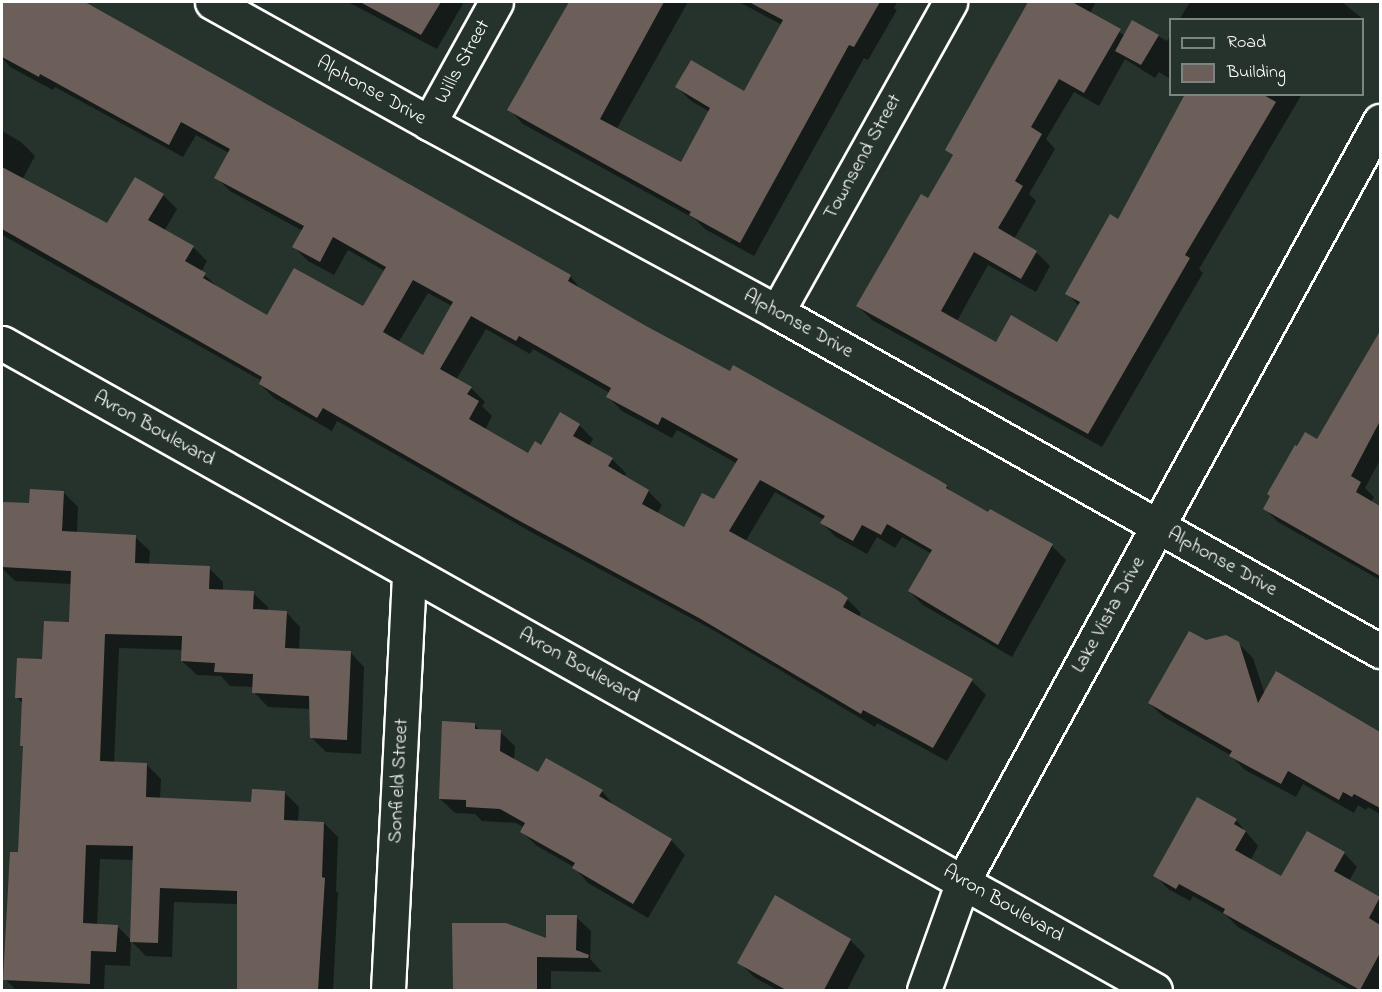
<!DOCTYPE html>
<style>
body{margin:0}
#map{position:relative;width:1382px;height:992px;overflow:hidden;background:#26332d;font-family:"Indie Flower",sans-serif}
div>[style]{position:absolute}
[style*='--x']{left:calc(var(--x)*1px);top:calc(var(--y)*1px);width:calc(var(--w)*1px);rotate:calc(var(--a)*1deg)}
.shadow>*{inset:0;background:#0007}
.building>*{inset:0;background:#6c5f5a}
.roads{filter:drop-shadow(2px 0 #fff) drop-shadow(-2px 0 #fff) drop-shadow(0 2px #fff) drop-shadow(0 -2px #fff)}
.street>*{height:33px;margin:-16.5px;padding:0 16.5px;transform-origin:16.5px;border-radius:16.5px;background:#26332d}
span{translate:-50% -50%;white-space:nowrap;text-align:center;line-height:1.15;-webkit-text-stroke:5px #26332d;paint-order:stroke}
.street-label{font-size:20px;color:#fff}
.frame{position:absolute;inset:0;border:3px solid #fff;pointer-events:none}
.legend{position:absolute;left:1169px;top:18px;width:195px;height:78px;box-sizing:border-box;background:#26332d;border:2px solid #7d8581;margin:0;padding:8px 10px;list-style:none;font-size:18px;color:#fff}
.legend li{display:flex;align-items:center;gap:12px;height:30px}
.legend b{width:30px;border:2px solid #7d8581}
</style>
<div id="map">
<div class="shadow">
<i style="clip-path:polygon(evenodd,2px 2px,80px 2px,570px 276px,583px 292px,646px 327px,946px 486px,955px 495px,1052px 546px,1066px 560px,1012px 657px,923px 605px,909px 591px,932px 554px,902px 537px,895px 548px,877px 537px,867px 554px,836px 537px,822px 523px,824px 520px,775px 492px,745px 542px,847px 599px,861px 613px,859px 617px,972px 681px,986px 695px,947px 761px,877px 723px,875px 727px,715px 631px,531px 532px,337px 421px,332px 431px,274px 398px,260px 384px,262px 381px,2px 235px,2px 131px,21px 142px,35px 156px,22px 180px,108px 225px,163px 195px,177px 209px,164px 231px,193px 247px,207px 261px,201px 272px,219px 288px,267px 317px,363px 308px,385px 271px,348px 250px,334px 275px,308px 261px,294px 247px,303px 231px,230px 191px,216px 177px,229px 153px,196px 135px,183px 157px,55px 87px,53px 90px,10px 67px,2px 58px,2px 2px,428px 293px,452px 306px,423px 357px,398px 343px,428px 293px,2px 2px,486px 329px,530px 354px,533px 349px,610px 393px,608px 397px,622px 411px,672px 438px,677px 430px,738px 464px,715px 501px,685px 529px,657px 514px,662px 505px,648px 491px,624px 477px,626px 473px,612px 459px,589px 446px,593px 439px,579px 425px,528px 455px,485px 430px,492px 416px,482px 406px,485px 402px,471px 388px,456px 380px,486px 329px)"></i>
<i style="clip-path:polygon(348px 2px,464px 2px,437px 49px)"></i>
<i style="clip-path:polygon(571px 2px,688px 2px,616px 130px,681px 165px,710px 112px,691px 101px,677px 87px,745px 93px,782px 25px,739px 2px,897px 2px,894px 8px,897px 10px,868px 60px,864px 58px,754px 256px,705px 229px,695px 219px,523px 124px,509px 109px)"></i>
<i style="clip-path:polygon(1031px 2px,1096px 2px,1090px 13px,1125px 36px,1133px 22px,1167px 41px,1170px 35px,1170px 79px,1159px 72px,1155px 78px,1125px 59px,1099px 106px,1074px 92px,1046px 139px,1055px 149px,1029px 194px,1036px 201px,1014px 239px,1036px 252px,1050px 266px,1036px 292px,988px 265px,957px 321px,996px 344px,1058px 344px,1079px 306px,1067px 293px,1119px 221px,1187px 94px,1302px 94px,1199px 269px,1203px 273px,1102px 447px,872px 320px,858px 306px,929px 200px,954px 157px,947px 150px)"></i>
<i style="clip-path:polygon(1190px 2px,1342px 2px,1363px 19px,1179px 20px)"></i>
<i style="clip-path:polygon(1380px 333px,1380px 460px,1365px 488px,1374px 497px,1371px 502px,1380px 508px,1380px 580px,1278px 522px,1265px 509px,1318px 441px)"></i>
<i style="clip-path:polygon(evenodd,63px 492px,78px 507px,77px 533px,135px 537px,150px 551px,149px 565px,209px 568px,223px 582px,223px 591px,253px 593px,268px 607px,268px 612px,286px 612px,300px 627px,299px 650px,350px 652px,364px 667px,361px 754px,326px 752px,311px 737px,311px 709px,268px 707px,254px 692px,254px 687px,230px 686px,221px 676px,197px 675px,182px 661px,183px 650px,119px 648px,114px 763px,147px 765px,161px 779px,160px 800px,252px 804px,284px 792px,299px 807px,298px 822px,324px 823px,338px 837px,336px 891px,338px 893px,333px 990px,238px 990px,238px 904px,174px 902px,172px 957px,146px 956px,131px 941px,130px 966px,105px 965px,104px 990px,16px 990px,5px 979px,20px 854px,24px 748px,21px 745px,23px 704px,17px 697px,70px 623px,72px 584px,15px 581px,2px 568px,4px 503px,30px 505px,63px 492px,100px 859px,134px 860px,132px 941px,117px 926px,97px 925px,100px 859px)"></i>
<i style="clip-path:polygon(1206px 642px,1238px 643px,1253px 658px,1265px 695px,1277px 673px,1380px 733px,1380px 814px,1368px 807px,1366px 810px,1358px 805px,1354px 813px,1303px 784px,1296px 797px,1245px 770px,1230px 755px,1164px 717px,1149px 703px)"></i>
<i style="clip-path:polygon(474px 724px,481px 731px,500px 732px,515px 746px,514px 761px,538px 774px,602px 791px,616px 808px,671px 840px,685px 855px,648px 918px,588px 883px,574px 867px,537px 846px,522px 832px,525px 828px,516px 823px,482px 821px,475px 814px,455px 813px,440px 799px)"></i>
<i style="clip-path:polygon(1236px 820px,1258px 846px,1250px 861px,1282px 878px,1344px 853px,1357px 867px,1349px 881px,1380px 899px,1380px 990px,1351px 990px,1238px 927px,1226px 915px,1193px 896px,1190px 901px,1168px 889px,1155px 875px)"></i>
<i style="clip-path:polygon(576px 917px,591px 931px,590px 959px,602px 972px,551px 971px,551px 990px,454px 990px,454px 924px,547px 940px)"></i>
<i style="clip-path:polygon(850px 940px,865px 955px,847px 990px,777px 990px,754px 977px,739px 962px)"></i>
</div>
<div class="building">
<i style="clip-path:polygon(evenodd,2px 2px,85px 2px,571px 275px,568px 281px,646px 326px,730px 371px,733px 365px,937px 479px,947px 485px,946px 488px,988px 512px,990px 509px,1053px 544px,998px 645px,908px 591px,932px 550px,887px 524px,881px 535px,862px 525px,853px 541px,820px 523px,825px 516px,760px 480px,729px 531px,840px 592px,848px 598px,843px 607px,973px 679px,933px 748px,863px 710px,861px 714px,699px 618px,516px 519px,323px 408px,317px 418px,259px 384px,262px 377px,2px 229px,2px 167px,107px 223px,135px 177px,164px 194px,148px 220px,194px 246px,185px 261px,206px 273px,203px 278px,267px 315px,294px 268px,363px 306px,386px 267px,333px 237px,320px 262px,292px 247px,304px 226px,214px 178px,230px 149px,181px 122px,169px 145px,40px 74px,39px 77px,2px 57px,2px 2px,413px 280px,453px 302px,423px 355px,383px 332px,413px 280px,2px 2px,471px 316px,516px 341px,519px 336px,611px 388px,606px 397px,658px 425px,662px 417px,738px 459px,714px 499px,702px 493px,684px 527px,642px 504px,649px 490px,608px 466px,613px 458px,573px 436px,580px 424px,560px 412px,541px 445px,535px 441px,528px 453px,469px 419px,479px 401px,467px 394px,472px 387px,440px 369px,471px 316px)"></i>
<i style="clip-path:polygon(360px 2px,441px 2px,421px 35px)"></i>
<i style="clip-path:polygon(569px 2px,664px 2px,600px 119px,681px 162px,710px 108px,675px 87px,691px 60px,744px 91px,783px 20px,749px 2px,880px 2px,854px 47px,849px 45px,740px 243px,689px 215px,691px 212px,507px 110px)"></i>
<i style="clip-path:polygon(1028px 2px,1072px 2px,1121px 29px,1084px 93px,1059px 79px,1031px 127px,1042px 134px,1015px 181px,1023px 186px,998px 228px,1037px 251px,1021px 279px,974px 252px,941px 311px,996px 342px,1011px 315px,1057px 342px,1080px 302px,1065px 294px,1110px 214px,1118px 219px,1185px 94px,1262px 94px,1276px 102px,1185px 255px,1190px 258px,1088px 434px,856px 306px,921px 194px,928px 198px,953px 155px,945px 150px)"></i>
<i style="clip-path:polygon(1132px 20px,1159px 35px,1141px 65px,1115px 51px)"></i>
<i style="clip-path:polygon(1380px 331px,1380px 421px,1351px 476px,1361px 482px,1356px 492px,1380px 506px,1380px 576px,1263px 509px,1270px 496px,1267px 494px,1295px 445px,1297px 446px,1305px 432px,1317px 439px)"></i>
<i style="clip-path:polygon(30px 489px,64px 491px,62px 531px,136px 535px,135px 563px,210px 566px,209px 589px,254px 591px,253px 609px,287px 611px,285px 648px,351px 651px,347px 740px,310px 738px,309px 696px,252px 693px,253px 674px,214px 672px,215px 663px,181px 661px,182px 636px,105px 634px,100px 761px,147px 763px,146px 797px,251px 802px,252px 789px,285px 791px,284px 820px,324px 822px,322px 877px,325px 878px,318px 990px,237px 990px,237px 891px,160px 888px,158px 943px,130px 942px,133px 846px,86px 845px,83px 923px,118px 925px,116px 952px,91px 951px,90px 984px,3px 980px,10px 852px,18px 852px,23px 746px,20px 746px,22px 698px,15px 698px,17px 658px,42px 659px,44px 621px,69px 622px,71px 571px,2px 567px,3px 502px,29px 503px)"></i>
<i style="clip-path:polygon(1189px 631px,1206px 640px,1226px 635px,1239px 642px,1258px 703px,1276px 671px,1380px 732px,1380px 808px,1354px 794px,1352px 797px,1343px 792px,1339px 800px,1288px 771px,1281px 784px,1229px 756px,1232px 751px,1148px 703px)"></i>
<i style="clip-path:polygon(442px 721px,475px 723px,475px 729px,501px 730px,500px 751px,538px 772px,546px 758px,603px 790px,599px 796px,672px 839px,633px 904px,572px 868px,575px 863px,520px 832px,525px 823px,500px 809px,466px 807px,466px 800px,439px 799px)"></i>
<i style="clip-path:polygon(1197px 797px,1237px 819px,1234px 824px,1246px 831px,1235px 850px,1281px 876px,1307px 831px,1345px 852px,1334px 871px,1380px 897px,1369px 918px,1380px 925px,1380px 953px,1360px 990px,1223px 913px,1225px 909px,1179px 884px,1176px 889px,1153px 876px)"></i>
<i style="clip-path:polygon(775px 895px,851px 939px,824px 990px,786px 990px,737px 963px)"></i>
<i style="clip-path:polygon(546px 915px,577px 915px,576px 950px,589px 955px,588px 958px,537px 957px,537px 990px,453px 990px,452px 923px,506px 923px,546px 938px)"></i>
</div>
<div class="roads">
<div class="street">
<i style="--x:212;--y:2;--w:248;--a:29.1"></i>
<i style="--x:429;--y:123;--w:396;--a:28.5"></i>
<i style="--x:777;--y:312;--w:692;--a:29.34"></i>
<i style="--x:429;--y:123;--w:138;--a:-61"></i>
<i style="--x:777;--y:312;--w:355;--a:-60.8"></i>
<i style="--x:2;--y:343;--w:1322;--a:29.3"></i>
<i style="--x:388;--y:990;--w:419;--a:-87.1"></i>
<i style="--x:924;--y:990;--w:116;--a:-70.3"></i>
<i style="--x:963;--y:881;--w:867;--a:-61.25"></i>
</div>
</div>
<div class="street-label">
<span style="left:463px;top:62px;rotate:-61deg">Wills Street</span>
<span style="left:371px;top:91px;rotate:29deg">Alphonse Drive</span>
<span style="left:863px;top:157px;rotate:-61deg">Townsend Street</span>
<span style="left:798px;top:324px;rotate:29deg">Alphonse Drive</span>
<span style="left:154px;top:429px;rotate:29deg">Avron Boulevard</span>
<span style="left:1222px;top:562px;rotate:29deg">Alphonse Drive</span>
<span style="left:1109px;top:615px;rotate:-61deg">Lake Vista Drive</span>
<span style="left:579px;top:666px;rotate:29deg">Avron Boulevard</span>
<span style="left:399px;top:781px;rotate:-87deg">Sonfield Street</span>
<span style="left:1003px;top:904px;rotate:30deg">Avron Boulevard</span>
</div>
<div class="frame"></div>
<ul class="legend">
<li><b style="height:8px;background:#26332d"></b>Road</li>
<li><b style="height:16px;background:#6c5f5a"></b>Building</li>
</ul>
</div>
